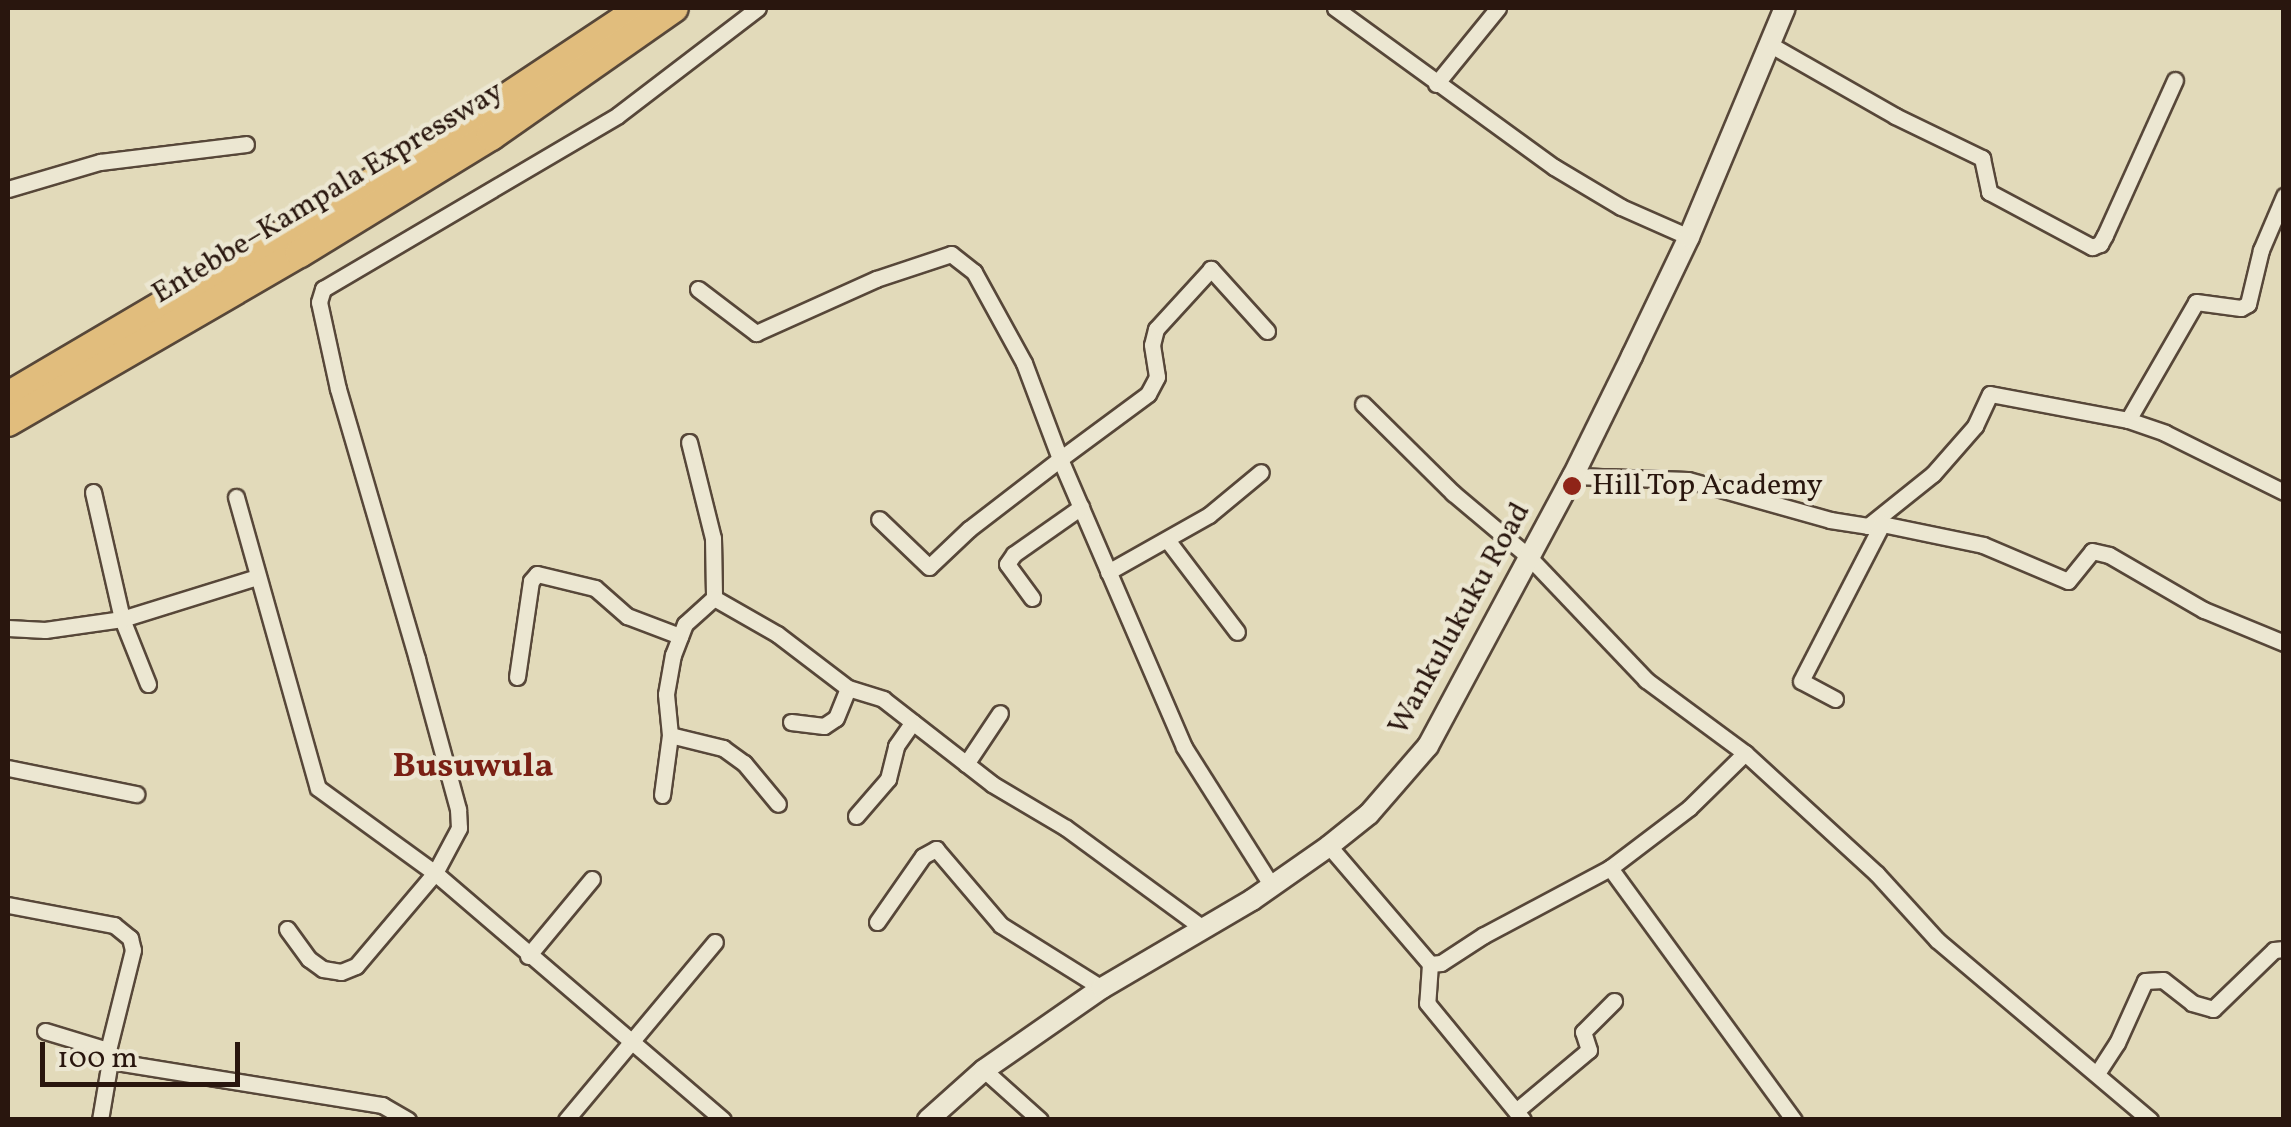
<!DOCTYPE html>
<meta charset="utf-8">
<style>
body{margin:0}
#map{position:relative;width:2291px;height:1127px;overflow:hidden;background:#e2daba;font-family:Vollkorn,serif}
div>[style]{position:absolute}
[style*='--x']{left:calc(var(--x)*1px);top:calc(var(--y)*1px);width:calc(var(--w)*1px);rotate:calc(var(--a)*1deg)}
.roads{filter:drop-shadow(2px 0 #574739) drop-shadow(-2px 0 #574739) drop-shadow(0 2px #574739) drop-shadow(0 -2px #574739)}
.street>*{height:15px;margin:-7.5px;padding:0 7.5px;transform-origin:7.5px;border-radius:7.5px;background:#ece7d2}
.secondary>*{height:20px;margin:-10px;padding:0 10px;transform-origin:10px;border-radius:10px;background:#ece7d2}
.highway>*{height:28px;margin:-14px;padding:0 14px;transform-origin:14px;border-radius:14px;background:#e1bd7d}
.dots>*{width:28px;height:28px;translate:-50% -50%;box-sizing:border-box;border:5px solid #ece7d2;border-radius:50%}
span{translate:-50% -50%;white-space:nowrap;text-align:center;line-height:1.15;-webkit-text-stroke:9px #ece7d2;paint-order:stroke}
.street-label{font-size:30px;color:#29160e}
.poi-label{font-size:30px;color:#29160e}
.left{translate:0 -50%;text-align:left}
.quarter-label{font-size:35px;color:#7a1f14;font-weight:700}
.frame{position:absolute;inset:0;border:10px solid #29160e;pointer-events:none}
.scale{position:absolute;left:40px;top:1042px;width:200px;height:45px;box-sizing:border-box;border:5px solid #29160e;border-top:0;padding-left:12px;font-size:30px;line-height:35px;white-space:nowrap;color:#29160e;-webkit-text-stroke:8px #ece7d2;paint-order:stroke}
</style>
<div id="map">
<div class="roads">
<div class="street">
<i style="--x:1335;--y:8;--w:271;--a:36"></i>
<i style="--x:1554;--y:167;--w:78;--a:30.8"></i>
<i style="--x:1621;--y:207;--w:74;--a:23.8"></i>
<i style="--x:1769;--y:44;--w:145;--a:29.7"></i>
<i style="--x:1895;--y:116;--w:97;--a:25.8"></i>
<i style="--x:1982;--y:158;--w:35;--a:78"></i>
<i style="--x:1989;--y:192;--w:117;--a:28.1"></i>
<i style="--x:2092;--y:247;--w:9;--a:-21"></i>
<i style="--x:2100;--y:244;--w:10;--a:-61"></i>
<i style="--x:2105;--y:235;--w:170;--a:-65.7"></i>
<i style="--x:1436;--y:84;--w:98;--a:-50.8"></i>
<i style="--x:8;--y:189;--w:96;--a:-16.4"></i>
<i style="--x:100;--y:162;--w:147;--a:-7"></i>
<i style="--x:698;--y:289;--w:73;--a:37.2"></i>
<i style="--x:756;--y:333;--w:132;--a:-24.2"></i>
<i style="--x:876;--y:279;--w:79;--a:-18.4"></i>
<i style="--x:951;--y:254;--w:29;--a:38"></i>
<i style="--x:974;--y:272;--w:104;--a:61.2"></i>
<i style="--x:1024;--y:363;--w:103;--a:69.4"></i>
<i style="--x:1060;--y:459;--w:115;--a:142.4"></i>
<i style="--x:969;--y:529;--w:55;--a:136.5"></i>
<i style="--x:929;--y:567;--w:69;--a:-136.2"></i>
<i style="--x:1267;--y:331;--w:84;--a:-132.1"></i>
<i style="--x:1211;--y:269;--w:81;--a:132.5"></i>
<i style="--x:1156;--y:329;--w:16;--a:104"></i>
<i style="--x:1152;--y:345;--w:32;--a:81"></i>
<i style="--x:1157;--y:377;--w:19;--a:118"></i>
<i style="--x:1148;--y:394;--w:109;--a:143.5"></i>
<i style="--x:1060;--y:459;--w:314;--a:66.7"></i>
<i style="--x:1184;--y:747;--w:165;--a:57.7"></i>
<i style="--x:1363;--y:404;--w:127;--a:44.7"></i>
<i style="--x:1453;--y:493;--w:99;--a:40.1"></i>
<i style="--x:1529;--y:557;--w:170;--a:46.4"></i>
<i style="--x:1646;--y:680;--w:123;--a:36.4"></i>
<i style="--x:1745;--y:753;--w:179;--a:42.5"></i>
<i style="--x:1877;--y:874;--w:89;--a:47.7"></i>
<i style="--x:1937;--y:940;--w:279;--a:40.2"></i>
<i style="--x:2128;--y:420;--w:136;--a:-60"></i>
<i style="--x:2196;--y:302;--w:45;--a:7.6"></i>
<i style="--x:2241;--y:308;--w:8;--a:-30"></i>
<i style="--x:2248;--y:304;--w:56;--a:-76.5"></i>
<i style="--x:2261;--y:250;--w:59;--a:-66.9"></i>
<i style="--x:689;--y:442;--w:99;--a:76"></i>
<i style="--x:713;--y:538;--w:60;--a:89"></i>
<i style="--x:714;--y:598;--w:73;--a:29.7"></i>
<i style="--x:777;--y:634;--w:89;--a:37.3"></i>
<i style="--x:848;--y:688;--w:37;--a:17"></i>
<i style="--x:883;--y:699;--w:138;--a:37.9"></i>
<i style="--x:992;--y:784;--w:86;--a:30.7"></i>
<i style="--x:1066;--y:828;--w:171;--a:36.2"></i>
<i style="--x:1573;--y:476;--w:115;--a:2"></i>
<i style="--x:1688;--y:480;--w:148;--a:15.7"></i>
<i style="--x:1830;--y:520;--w:38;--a:9"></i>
<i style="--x:1868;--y:526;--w:83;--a:-38.7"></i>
<i style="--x:1933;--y:474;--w:64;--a:-48.8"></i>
<i style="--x:1975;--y:426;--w:35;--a:-65"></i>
<i style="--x:1990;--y:394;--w:140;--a:10.7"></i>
<i style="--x:2128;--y:420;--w:39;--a:19"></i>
<i style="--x:2165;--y:433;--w:133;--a:26.4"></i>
<i style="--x:93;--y:492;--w:130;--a:77.1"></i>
<i style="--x:122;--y:619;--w:70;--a:68.2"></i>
<i style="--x:236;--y:497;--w:302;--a:74.3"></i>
<i style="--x:318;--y:788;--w:145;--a:36"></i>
<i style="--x:435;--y:873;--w:379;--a:40.6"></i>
<i style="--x:1868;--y:526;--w:14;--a:-8"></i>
<i style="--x:1882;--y:524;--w:103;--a:11.7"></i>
<i style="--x:1983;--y:545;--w:92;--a:23"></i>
<i style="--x:2068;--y:581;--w:38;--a:-51"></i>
<i style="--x:2092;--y:551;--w:17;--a:13"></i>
<i style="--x:2109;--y:555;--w:110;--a:30.1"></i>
<i style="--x:2204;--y:610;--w:87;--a:22.4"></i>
<i style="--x:1168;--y:541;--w:114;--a:52.8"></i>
<i style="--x:1108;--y:572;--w:116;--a:-29.4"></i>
<i style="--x:1209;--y:515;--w:67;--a:-39.6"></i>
<i style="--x:1032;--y:598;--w:42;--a:-126.3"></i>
<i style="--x:1007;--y:564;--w:12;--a:-55"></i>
<i style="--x:1014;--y:554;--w:82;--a:-35"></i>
<i style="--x:8;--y:628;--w:37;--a:3"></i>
<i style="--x:45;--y:630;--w:78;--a:-8.1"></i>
<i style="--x:122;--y:619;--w:141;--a:-17.3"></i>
<i style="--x:517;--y:677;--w:97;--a:-81.7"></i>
<i style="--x:531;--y:581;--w:9;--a:-49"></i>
<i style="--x:537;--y:574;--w:60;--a:13.6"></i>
<i style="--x:595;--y:588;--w:43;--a:41.2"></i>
<i style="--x:627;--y:616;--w:57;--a:20.7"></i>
<i style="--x:1835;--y:699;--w:38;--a:-152"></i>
<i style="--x:1801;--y:681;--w:177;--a:-62.7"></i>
<i style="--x:791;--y:722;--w:33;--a:7"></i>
<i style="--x:824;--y:726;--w:14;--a:-34"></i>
<i style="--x:836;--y:718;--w:32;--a:-68"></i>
<i style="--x:670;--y:735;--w:55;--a:13.8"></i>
<i style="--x:723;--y:748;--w:26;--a:36"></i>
<i style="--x:744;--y:763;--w:53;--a:50.3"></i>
<i style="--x:966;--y:764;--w:61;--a:-56.3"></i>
<i style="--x:8;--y:768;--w:131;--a:11.5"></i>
<i style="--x:662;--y:795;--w:61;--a:-82.4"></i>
<i style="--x:670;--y:735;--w:41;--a:-95.6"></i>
<i style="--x:666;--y:694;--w:40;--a:-80"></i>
<i style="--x:673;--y:655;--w:33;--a:-69"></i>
<i style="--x:685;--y:624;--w:39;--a:-42"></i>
<i style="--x:856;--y:816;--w:49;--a:-49.1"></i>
<i style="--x:888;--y:779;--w:34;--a:-76"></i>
<i style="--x:896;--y:746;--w:29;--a:-55"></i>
<i style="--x:1329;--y:846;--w:155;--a:49.4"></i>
<i style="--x:1610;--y:868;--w:99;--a:-37.2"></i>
<i style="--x:1689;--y:808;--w:78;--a:-44.5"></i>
<i style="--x:8;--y:905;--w:108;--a:10.7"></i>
<i style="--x:114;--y:925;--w:21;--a:39"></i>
<i style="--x:130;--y:938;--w:12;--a:76"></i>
<i style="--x:133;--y:950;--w:103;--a:104"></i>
<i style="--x:108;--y:1050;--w:11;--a:80"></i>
<i style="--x:110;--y:1061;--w:276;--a:9.2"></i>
<i style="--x:382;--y:1105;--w:30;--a:30"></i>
<i style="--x:877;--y:922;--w:80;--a:-55.1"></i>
<i style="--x:923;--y:856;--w:15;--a:-28"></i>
<i style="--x:936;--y:849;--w:100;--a:49.5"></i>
<i style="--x:1001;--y:925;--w:119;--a:32"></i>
<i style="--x:287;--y:929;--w:37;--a:54"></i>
<i style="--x:309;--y:959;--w:17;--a:36"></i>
<i style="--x:323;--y:969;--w:18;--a:9"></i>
<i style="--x:341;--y:972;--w:16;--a:-22"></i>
<i style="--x:356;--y:966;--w:122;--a:-49.7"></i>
<i style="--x:435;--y:873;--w:51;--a:-61.9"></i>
<i style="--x:459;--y:828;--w:19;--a:-93"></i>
<i style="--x:458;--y:809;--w:156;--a:-105.3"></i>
<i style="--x:417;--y:659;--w:281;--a:-106.3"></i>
<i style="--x:338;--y:389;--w:89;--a:-102.3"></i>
<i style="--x:319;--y:302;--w:14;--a:-73"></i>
<i style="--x:323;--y:289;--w:342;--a:-30.5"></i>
<i style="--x:618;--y:115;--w:176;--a:-37.4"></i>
<i style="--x:528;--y:956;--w:100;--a:-50.3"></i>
<i style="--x:1430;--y:964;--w:11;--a:-5"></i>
<i style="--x:1441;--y:963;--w:51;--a:-33.1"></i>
<i style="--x:1484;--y:935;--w:143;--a:-28"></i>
<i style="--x:1610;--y:868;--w:312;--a:53.9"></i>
<i style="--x:1430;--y:964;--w:39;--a:94"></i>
<i style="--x:1427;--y:1003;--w:151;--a:50.6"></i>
<i style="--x:45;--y:1031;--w:66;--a:16.8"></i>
<i style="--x:984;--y:1070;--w:75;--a:41.8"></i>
<i style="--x:2098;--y:1072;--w:35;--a:-57"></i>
<i style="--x:2117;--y:1043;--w:68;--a:-65.7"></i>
<i style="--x:2145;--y:981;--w:18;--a:-3"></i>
<i style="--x:2163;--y:980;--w:37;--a:38"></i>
<i style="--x:2192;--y:1003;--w:22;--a:16"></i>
<i style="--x:2213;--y:1009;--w:85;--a:-44"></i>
<i style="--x:2274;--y:950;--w:10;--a:-6"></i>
<i style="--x:1516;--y:1111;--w:95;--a:-39.9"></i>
<i style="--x:1589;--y:1050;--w:19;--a:-108"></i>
<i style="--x:1583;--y:1032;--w:44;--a:-45"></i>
<i style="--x:100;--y:1120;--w:60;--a:-80.4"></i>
<i style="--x:566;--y:1120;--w:232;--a:-50.1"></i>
</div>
<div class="secondary">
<i style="--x:928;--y:1120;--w:75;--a:-41.8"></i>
<i style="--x:984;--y:1070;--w:144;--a:-34.8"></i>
<i style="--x:1102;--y:988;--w:174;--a:-30.4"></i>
<i style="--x:1252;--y:900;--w:94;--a:-35"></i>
<i style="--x:1329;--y:846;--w:51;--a:-38.7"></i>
<i style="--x:1369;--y:814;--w:90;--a:-49.1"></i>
<i style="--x:1428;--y:746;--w:306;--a:-61.8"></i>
<i style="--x:1573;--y:476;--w:134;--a:-63.8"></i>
<i style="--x:1632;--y:356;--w:132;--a:-64.4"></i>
<i style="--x:1689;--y:237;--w:248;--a:-67.3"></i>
</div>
<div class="highway">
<i style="--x:8;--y:396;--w:505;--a:-30.48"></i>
<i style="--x:443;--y:140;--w:239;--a:-33.6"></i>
<i style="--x:8;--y:422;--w:337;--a:-30.1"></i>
<i style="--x:300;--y:253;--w:224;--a:-31.5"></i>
<i style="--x:491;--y:136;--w:223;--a:-35"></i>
</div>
</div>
<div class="dots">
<i style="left:1572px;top:486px;background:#8f2418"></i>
</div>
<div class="street-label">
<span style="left:328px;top:193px;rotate:-31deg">Entebbe–Kampala Expressway</span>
<span style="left:1460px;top:619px;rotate:-61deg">Wankulukuku Road</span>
</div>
<div class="poi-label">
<span class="left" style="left:1592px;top:486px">Hill Top Academy</span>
</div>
<div class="quarter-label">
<span style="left:473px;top:767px">Busuwula</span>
</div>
<div class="frame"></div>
<div class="scale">100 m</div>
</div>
